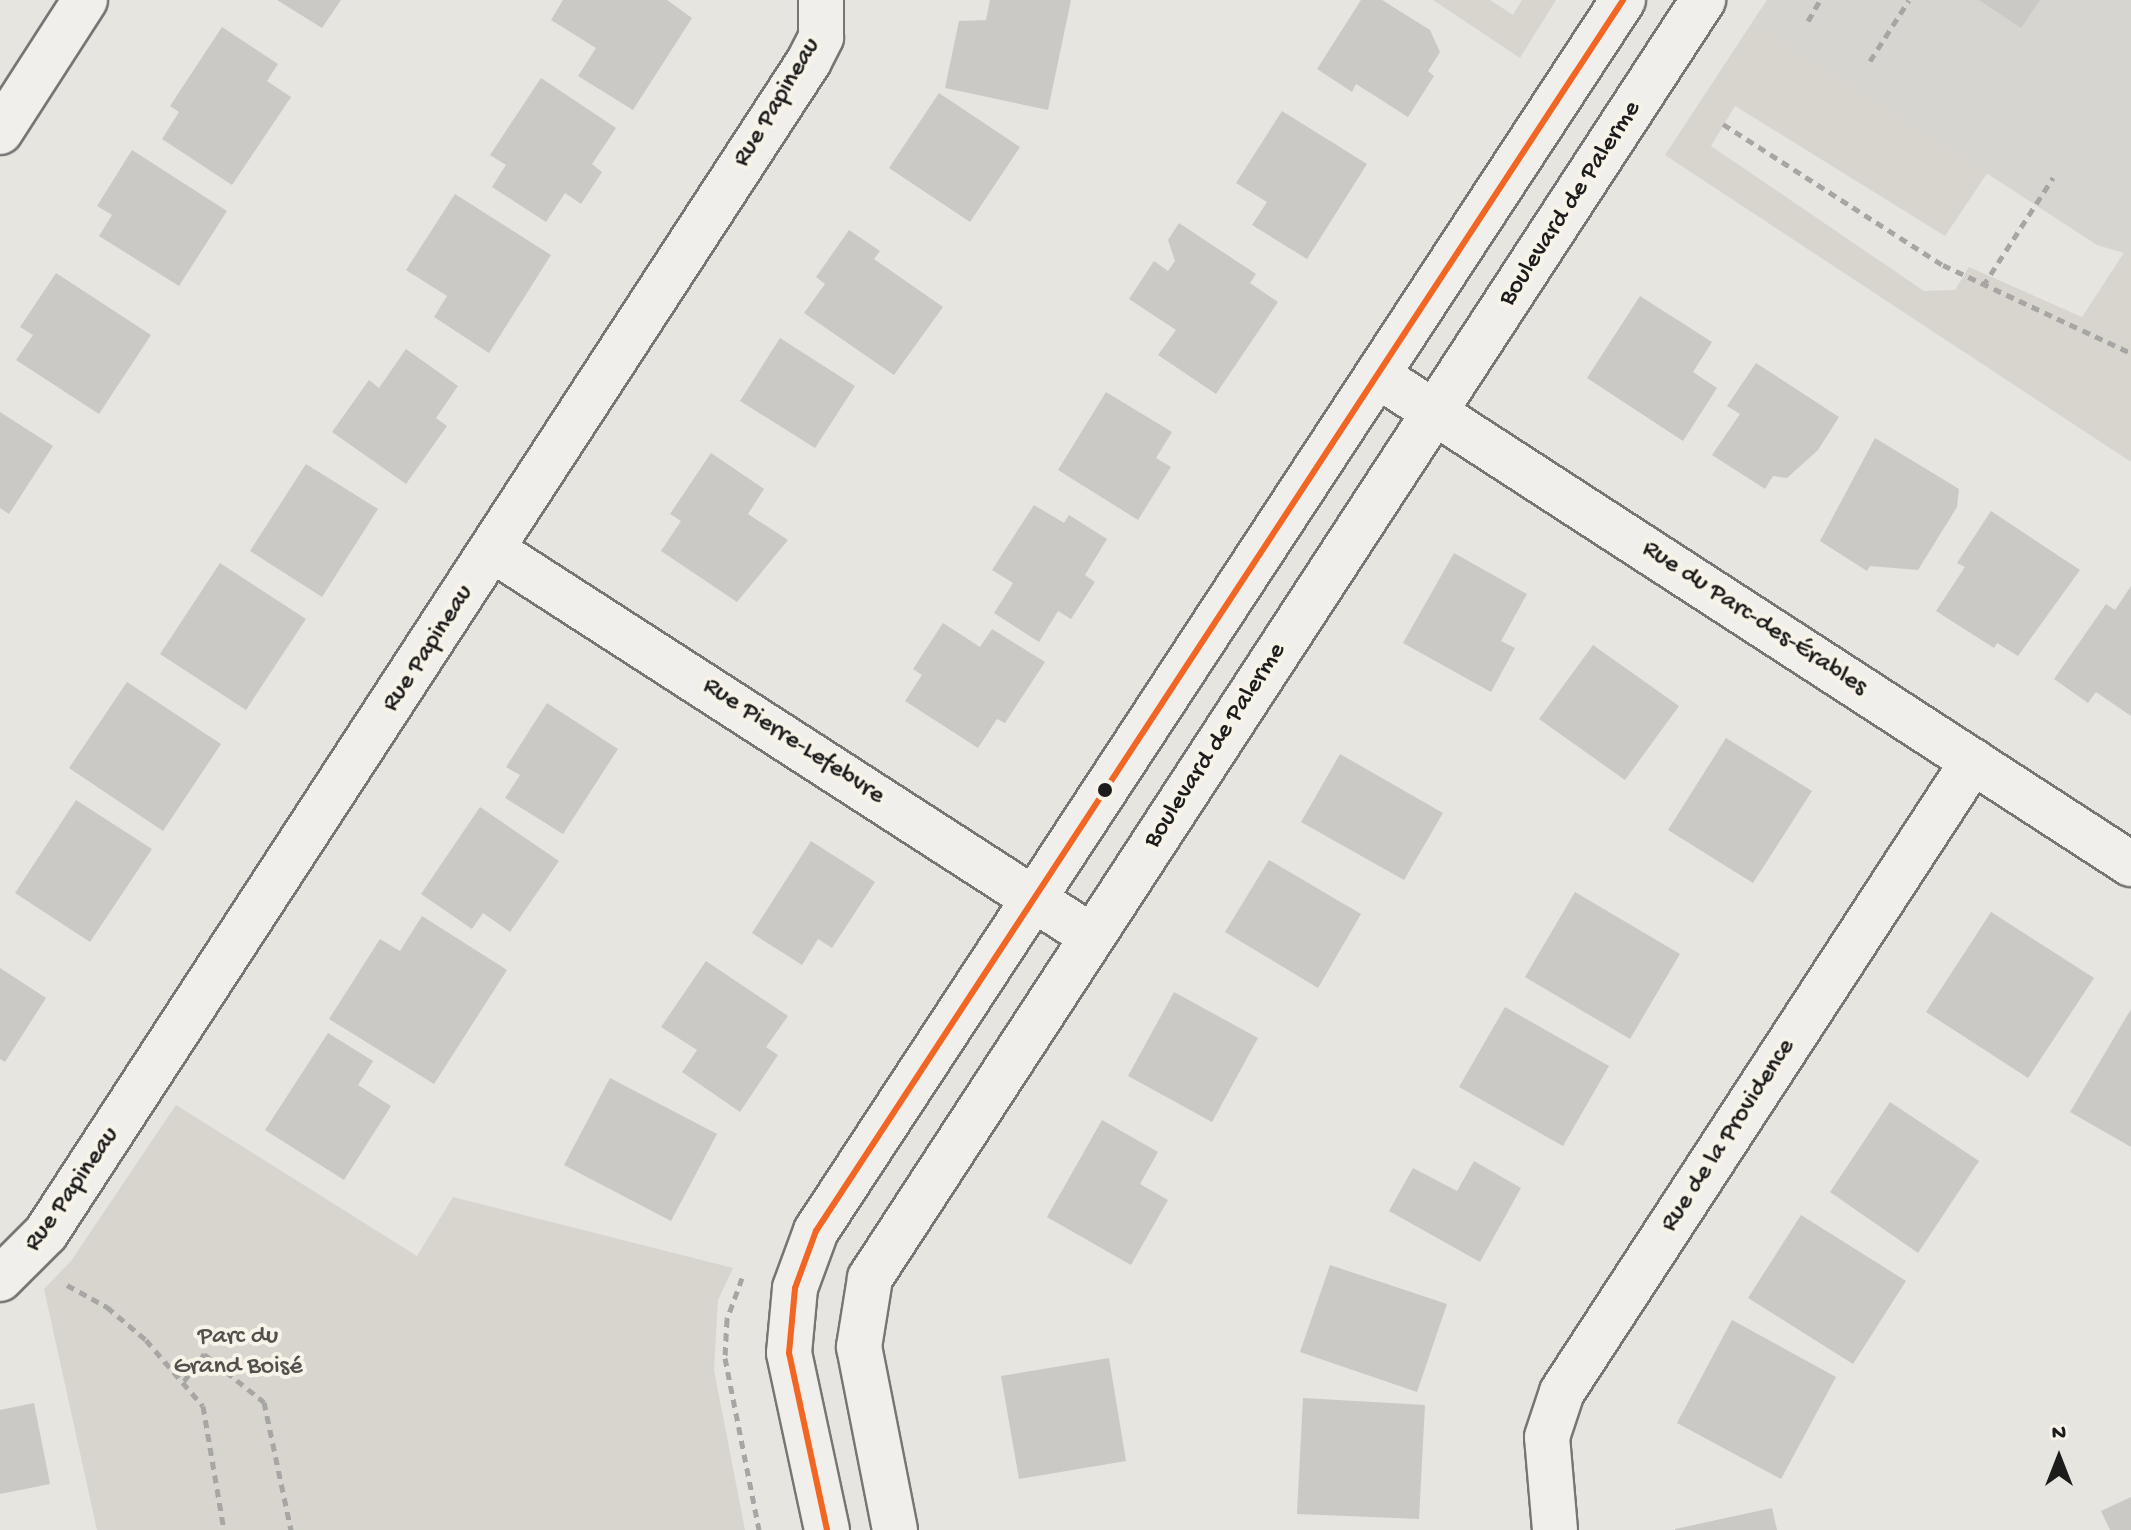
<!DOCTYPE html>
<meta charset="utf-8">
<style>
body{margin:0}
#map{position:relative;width:2131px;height:1530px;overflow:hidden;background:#e6e5e0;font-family:"Gochi Hand",sans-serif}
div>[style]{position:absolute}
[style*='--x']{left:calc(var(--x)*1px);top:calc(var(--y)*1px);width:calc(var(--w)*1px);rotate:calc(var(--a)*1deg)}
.built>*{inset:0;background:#d7d5cf}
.green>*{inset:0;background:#d8d5ce}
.building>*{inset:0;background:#cac9c5}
.path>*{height:5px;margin-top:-2.5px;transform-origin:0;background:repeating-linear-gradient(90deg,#a7a6a4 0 8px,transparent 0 14px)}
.roads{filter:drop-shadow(2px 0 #777674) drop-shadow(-2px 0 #777674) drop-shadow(0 2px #777674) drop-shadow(0 -2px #777674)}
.minor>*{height:44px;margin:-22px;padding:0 22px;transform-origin:22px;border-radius:22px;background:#f0efeb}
.bus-1>*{height:6px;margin:-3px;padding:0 3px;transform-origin:3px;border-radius:3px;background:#f26522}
.dots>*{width:22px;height:22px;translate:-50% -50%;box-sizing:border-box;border:4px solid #f7f3e8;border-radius:50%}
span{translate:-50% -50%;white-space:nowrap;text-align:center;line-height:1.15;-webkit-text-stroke:8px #f7f3e8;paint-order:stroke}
.street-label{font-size:26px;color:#1c1c1c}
.park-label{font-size:26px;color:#51504d}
.north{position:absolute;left:2019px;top:1418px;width:80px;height:80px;-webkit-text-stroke:6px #f7f3e8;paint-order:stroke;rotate:0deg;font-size:22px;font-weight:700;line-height:32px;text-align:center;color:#1c1c1c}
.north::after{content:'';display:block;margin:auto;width:28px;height:36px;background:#1c1c1c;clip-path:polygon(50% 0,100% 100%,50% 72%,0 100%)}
</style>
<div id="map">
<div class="built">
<i style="clip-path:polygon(1767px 0,2131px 0,2131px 255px,2097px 245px,1753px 21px)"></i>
</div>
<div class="green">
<i style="clip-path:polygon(1433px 0,1490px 0,1513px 15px,1522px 0,1556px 0,1520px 58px)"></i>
<i style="clip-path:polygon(1753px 21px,1988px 172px,1945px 236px,1735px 106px,1711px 146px,1924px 291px,1955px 290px,1969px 267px,2082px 317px,2125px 251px,2131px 255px,2131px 462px,1665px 155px)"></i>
<i style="clip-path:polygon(176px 1105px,417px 1256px,453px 1197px,733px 1268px,718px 1300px,714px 1370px,745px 1530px,97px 1530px,44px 1289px,71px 1261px)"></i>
</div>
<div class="building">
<i style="clip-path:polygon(277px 0,341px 0,322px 28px)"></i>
<i style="clip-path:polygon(563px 0,667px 0,692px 18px,633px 110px,578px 76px,596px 48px,551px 20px)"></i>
<i style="clip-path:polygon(990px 0,1071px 0,1048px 110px,945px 88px,959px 21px,986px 20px)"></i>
<i style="clip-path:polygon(1361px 0,1382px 0,1430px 30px,1440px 52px,1428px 71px,1434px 76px,1408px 117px,1356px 84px,1352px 92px,1317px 69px)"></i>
<i style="clip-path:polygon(1979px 0,2040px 0,2021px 28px)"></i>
<i style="clip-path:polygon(222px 27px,278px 64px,267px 81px,291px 97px,232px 185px,162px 139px,179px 112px,170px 106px)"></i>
<i style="clip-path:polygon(541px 78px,616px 128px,592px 164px,602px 172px,581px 204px,565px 193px,546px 222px,492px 187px,506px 165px,490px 155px)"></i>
<i style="clip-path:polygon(939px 93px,1020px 147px,970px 222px,889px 168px)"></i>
<i style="clip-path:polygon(1282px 111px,1367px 164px,1307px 259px,1252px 225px,1267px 202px,1236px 183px)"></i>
<i style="clip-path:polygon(132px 150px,227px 211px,179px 286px,99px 236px,112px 215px,97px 206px)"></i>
<i style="clip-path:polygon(455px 194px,551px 255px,489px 353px,434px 317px,447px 296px,406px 270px)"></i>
<i style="clip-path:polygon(1179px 223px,1256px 274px,1250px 283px,1278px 302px,1216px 394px,1158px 355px,1176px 330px,1129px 299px,1154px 261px,1168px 271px,1175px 261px,1168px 240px)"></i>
<i style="clip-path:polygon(849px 230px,880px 251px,874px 259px,943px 307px,894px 375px,804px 313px,825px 284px,816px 277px)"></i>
<i style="clip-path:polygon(56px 273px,151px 335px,99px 414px,16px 360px,33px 335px,20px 327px)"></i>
<i style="clip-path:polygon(1640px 296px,1712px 342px,1693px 372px,1717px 388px,1683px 441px,1587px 378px)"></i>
<i style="clip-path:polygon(780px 338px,855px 386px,815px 448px,740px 401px)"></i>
<i style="clip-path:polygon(406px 349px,458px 386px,436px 418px,447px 426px,406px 484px,332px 432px,369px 380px,379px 388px)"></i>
<i style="clip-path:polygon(1756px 363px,1839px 417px,1818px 450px,1787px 478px,1773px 476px,1765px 489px,1712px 455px,1740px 414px,1727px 406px)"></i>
<i style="clip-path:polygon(1106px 392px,1172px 432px,1156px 458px,1171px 467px,1138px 520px,1058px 470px)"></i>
<i style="clip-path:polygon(0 412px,53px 446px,9px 514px,0 508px)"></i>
<i style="clip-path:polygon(1875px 438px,1959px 489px,1957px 507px,1918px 570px,1870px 566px,1867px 571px,1820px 541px)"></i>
<i style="clip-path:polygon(711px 453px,764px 489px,748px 514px,788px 540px,737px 602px,661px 551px,681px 521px,670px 514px)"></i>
<i style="clip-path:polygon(306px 464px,378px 509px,322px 597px,250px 551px)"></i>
<i style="clip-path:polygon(1034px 505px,1064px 523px,1069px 515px,1107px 539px,1085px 575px,1095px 582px,1071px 619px,1058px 611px,1039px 642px,994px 613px,1013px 583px,992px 570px)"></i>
<i style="clip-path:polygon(1991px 511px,2080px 570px,2018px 656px,1997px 643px,1994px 648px,1936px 611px,1965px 567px,1957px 563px)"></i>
<i style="clip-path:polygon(1454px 553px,1527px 594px,1501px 641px,1515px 648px,1491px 692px,1403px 643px)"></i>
<i style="clip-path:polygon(220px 563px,306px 619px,246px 710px,160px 654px)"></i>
<i style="clip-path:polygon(2131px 586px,2131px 716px,2096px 692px,2088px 703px,2054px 679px,2106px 604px,2115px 610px)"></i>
<i style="clip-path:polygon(943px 623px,980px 647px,992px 629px,1045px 662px,1005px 723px,997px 719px,978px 748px,905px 701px,922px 675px,913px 669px)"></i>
<i style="clip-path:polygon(1593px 645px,1679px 706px,1625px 780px,1539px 719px)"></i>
<i style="clip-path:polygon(127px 682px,221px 744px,163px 831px,69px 768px)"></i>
<i style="clip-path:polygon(547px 703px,618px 749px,563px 834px,505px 798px,520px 775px,506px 767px)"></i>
<i style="clip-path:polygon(1726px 738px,1812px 791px,1753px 883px,1668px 830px)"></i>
<i style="clip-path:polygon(1340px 754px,1443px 813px,1404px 880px,1301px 822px)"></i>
<i style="clip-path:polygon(76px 800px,152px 849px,90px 942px,15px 893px)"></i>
<i style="clip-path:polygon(480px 807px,559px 861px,510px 932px,483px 913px,472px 929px,421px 894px)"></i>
<i style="clip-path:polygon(811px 841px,875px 882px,832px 948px,818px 939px,802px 965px,752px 933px)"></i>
<i style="clip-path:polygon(1269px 860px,1361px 914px,1318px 988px,1225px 932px)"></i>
<i style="clip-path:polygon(1575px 892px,1680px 954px,1630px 1039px,1525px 977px)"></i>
<i style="clip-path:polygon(1991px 912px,2094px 978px,2028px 1078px,1926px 1012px)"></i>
<i style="clip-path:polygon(422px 916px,507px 970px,434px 1084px,329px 1019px,380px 939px,400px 951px)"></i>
<i style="clip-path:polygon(706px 961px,788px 1016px,766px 1047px,778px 1055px,740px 1112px,682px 1072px,697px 1050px,661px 1027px)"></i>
<i style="clip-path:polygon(0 968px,46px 998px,5px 1062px,0 1059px)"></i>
<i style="clip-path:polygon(1174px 992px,1258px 1038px,1212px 1122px,1128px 1076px)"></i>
<i style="clip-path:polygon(1505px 1007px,1609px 1066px,1563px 1146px,1459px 1087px)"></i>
<i style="clip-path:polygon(2131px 1009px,2131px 1147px,2070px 1112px)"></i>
<i style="clip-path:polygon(328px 1033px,373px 1061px,358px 1085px,391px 1106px,344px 1180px,265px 1130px)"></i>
<i style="clip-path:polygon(610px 1078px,717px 1134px,671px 1221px,564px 1165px)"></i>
<i style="clip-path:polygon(1890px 1102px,1979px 1161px,1918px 1253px,1830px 1192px)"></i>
<i style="clip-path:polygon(1102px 1120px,1158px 1152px,1140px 1184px,1168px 1200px,1131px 1265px,1047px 1217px)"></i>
<i style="clip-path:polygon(1474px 1161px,1521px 1188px,1480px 1262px,1389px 1211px,1413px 1168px,1457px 1191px)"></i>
<i style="clip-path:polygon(1801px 1215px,1906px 1281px,1853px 1364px,1748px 1298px)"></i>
<i style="clip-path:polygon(1330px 1265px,1447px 1304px,1417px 1392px,1300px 1352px)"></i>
<i style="clip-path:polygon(1732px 1320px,1836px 1377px,1781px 1479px,1677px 1423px)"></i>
<i style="clip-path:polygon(1109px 1358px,1126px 1461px,1019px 1479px,1001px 1376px)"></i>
<i style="clip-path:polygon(1303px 1398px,1425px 1405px,1419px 1519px,1297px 1514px)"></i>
<i style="clip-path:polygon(34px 1403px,50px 1484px,0 1494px,0 1410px)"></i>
<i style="clip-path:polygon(2131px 1497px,2131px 1530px,2110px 1530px,2101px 1511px)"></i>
<i style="clip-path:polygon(1772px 1508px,1777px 1530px,1675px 1530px,1675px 1529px)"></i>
</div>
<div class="path">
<i style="--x:1808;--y:21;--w:24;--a:-60"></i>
<i style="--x:1870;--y:61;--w:72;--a:-57.4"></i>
<i style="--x:1723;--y:124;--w:261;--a:32.7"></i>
<i style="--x:1943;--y:265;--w:208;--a:25.1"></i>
<i style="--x:1983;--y:286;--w:129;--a:-57.1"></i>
<i style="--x:742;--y:1278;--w:44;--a:110.1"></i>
<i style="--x:727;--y:1319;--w:39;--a:93"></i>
<i style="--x:725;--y:1358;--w:175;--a:78.8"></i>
<i style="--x:67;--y:1285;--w:46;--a:28.8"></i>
<i style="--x:107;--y:1307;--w:51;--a:40.2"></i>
<i style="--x:146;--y:1340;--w:87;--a:49.2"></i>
<i style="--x:203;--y:1406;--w:126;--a:80.4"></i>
<i style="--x:184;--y:1381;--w:34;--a:-53"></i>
<i style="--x:204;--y:1354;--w:77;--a:38.7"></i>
<i style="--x:264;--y:1402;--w:131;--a:78.1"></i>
</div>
<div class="roads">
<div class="minor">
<i style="--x:0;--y:132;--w:157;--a:-57.2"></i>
<i style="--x:1377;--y:375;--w:899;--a:32.97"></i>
<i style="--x:493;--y:550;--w:712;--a:32.84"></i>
<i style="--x:0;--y:1279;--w:65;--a:-45"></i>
<i style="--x:46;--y:1233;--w:1398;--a:-56.93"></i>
<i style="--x:809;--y:61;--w:27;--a:-63"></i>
<i style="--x:821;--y:37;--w:37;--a:-90"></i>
<i style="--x:827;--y:1530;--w:181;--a:-102.1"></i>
<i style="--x:789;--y:1353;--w:65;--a:-84.7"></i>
<i style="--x:795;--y:1288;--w:61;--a:-69.8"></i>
<i style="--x:816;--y:1231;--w:1472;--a:-56.75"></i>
<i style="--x:895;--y:1530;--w:187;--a:-101.1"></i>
<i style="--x:859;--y:1347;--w:70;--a:-80.9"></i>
<i style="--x:870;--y:1278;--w:1526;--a:-56.9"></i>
<i style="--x:1555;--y:1530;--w:93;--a:-94.9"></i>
<i style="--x:1547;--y:1437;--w:47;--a:-71.6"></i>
<i style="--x:1562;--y:1392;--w:753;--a:-56.92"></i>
</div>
</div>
<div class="bus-1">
<i style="--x:827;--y:1530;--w:181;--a:-102.1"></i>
<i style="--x:789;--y:1353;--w:65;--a:-84.7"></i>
<i style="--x:795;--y:1288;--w:61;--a:-69.8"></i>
<i style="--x:816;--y:1231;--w:1472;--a:-56.75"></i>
</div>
<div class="dots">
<i style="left:1105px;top:790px;background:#1c1c1c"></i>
</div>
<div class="street-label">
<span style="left:778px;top:103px;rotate:-59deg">Rue Papineau</span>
<span style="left:1571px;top:204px;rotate:-57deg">Boulevard de Palerme</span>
<span style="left:1754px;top:619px;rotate:33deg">Rue du Parc-des-Érables</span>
<span style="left:429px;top:649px;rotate:-57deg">Rue Papineau</span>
<span style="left:793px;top:742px;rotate:33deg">Rue Pierre-Lefebvre</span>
<span style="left:1216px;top:746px;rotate:-57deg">Boulevard de Palerme</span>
<span style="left:1729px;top:1136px;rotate:-57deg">Rue de la Providence</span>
<span style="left:73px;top:1190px;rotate:-55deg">Rue Papineau</span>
</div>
<div class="park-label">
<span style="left:238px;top:1353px">Parc du<br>Grand Boisé</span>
</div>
<div class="north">N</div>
</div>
